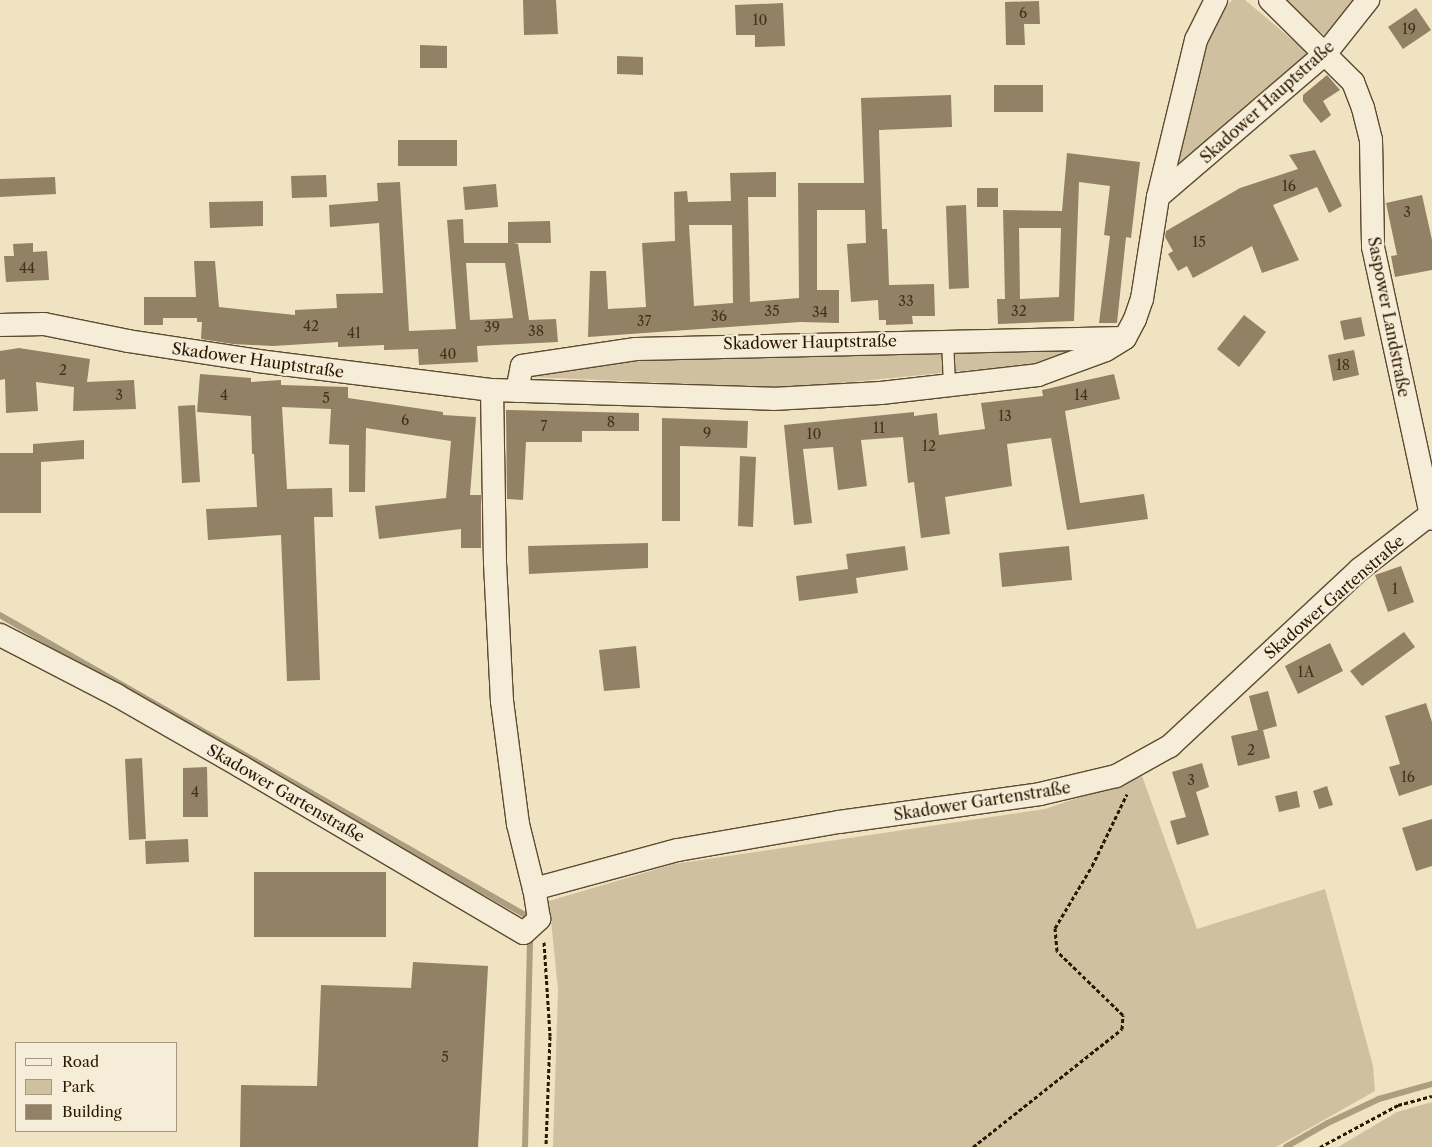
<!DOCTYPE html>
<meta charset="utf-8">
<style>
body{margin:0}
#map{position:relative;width:1432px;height:1147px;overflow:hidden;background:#f0e3c1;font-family:"Libre Caslon Text",serif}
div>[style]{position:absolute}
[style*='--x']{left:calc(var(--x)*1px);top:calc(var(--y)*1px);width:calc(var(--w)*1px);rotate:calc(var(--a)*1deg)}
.green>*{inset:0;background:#cfc0a0}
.stream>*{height:5.5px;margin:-2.75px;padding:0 2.75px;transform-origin:2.75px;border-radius:2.75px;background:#ad9e7f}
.building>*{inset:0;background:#928164}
.path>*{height:3px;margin-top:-1.5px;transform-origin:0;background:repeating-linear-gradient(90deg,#2c1700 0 4px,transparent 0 6.5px)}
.roads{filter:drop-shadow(1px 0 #5d4a30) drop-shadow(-1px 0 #5d4a30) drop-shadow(0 1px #5d4a30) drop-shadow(0 -1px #5d4a30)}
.lane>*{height:11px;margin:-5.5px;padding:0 5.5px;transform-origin:5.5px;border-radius:5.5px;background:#f5edd7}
.street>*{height:22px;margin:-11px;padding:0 11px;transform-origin:11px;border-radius:11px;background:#f5edd7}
span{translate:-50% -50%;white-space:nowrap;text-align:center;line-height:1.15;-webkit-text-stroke:4.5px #f5edd7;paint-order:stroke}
.number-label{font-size:14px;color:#463219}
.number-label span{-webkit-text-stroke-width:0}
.street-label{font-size:16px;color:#2c1700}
.legend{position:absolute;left:15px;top:1042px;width:162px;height:90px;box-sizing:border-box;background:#f5edd7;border:1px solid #a59781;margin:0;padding:6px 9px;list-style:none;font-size:15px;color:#2c1700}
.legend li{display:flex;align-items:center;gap:10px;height:25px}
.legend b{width:25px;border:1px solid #a59781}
</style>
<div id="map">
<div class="green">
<i style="clip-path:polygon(1232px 0,1245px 0,1312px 56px,1176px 169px,1204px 50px,1218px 16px)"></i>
<i style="clip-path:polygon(1281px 0,1358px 0,1327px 37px)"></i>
<i style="clip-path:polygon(1087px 344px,1077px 351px,1033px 364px,790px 388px,530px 377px,532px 371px,635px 356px)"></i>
<i style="clip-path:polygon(1142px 776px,1197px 929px,1325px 889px,1373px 1066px,1375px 1091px,1276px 1147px,553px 1147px,558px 989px,549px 901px,674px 864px,1045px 809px)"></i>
<i style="clip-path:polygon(1432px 1102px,1432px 1147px,1338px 1147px,1397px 1112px)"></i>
</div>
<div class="stream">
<i style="--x:0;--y:615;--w:607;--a:29.73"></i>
<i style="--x:525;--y:1147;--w:205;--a:-88.6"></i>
<i style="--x:1286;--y:1147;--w:48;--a:-29.7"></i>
<i style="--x:1328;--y:1123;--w:56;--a:-25.2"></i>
<i style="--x:1379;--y:1099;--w:55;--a:-15.8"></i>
</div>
<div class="building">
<i style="clip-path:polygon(523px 0,556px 0,558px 34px,524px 35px)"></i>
<i style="clip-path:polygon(1039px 1px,1040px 24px,1024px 24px,1025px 45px,1006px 45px,1005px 2px)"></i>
<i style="clip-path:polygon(783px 3px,785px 46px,755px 47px,755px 35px,736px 35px,735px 5px)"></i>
<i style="clip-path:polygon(1416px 8px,1431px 30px,1403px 49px,1388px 27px)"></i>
<i style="clip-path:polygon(420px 45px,447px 46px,447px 68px,420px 68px)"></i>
<i style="clip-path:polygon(617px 56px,643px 57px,643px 75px,617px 74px)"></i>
<i style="clip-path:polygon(1327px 75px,1340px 90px,1323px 101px,1331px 115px,1321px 123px,1303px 101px,1303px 95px)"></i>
<i style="clip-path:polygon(994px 85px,1043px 85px,1043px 112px,994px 112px)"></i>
<i style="clip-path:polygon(evenodd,951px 95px,952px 127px,879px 130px,882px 229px,887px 229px,889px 285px,934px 284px,935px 316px,912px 316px,913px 324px,886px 325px,886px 320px,879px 320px,878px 300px,851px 302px,847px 244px,866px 243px,865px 210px,817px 210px,817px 290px,839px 290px,839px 323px,800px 322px,588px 337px,590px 271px,606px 271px,608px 309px,646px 307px,642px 243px,675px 241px,674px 192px,687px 191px,688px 202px,731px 201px,730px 173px,776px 172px,776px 197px,748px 197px,750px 302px,799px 298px,798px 183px,864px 183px,861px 98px,951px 95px,689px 225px,732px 225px,733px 303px,694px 306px,689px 225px)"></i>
<i style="clip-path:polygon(398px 140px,457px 140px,457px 166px,398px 166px)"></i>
<i style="clip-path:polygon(1315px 150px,1342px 206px,1329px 213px,1317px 187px,1273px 205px,1299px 260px,1262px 273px,1252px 246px,1193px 278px,1187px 266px,1178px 271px,1168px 254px,1173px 251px,1165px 237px,1166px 231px,1240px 188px,1298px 169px,1289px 155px)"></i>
<i style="clip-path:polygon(evenodd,1067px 153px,1140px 162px,1131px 238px,1126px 237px,1117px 323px,1099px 323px,1110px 236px,1104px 235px,1110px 186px,1079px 182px,1074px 321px,998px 324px,997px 299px,1005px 299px,1003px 210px,1062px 211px,1067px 153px,1019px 228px,1061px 228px,1059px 297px,1020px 299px,1019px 228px)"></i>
<i style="clip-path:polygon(326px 175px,327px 197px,292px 198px,291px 176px)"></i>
<i style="clip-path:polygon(55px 177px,56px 194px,0 197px,0 179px)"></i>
<i style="clip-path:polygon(evenodd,400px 182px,409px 331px,456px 329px,447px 220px,463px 219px,464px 243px,508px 243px,508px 222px,550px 221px,551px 243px,514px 243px,518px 244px,529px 320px,556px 319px,558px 342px,477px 346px,478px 362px,419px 365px,418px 349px,384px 350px,384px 345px,338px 347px,338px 342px,273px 346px,233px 344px,201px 339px,202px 322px,197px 322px,197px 318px,163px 318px,163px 325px,144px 325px,144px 297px,196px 297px,194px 261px,215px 261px,219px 307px,295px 315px,295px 310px,337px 308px,336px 294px,383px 293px,379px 223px,330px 227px,329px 205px,378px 201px,377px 183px,400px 182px,466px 263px,505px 263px,513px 318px,470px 320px,466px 263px)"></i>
<i style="clip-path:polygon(496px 184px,498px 207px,465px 210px,463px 187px)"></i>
<i style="clip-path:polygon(977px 188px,998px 188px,998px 207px,977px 207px)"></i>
<i style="clip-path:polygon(1422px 195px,1432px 240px,1432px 270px,1395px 277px,1391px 256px,1397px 255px,1386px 203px)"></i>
<i style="clip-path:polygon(263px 201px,263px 226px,210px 228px,209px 202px)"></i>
<i style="clip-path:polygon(966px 205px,969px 288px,949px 289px,946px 206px)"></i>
<i style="clip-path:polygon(33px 243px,33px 252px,47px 251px,49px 280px,6px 282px,4px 256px,14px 256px,13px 244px)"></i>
<i style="clip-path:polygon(1244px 315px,1266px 332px,1239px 367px,1217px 349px)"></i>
<i style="clip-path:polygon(1361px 317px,1365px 336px,1344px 340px,1340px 321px)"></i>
<i style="clip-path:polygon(19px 348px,90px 359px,87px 382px,134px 380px,136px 409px,73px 411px,74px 387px,36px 382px,38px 411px,6px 413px,5px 379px,0 380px,0 351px)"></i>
<i style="clip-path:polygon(1354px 350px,1359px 375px,1333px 381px,1328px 355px)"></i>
<i style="clip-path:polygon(200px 374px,251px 378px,251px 382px,281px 380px,281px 385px,348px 387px,348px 398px,443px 412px,443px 415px,476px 417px,470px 495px,481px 495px,481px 548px,461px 548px,461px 529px,379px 539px,375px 506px,446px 498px,451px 441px,366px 428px,365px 492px,349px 492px,349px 445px,329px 444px,331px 409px,282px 407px,287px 489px,332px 488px,333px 517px,314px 517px,320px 680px,287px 681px,281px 535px,208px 540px,206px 509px,257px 507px,254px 454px,252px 454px,251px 416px,197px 412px)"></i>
<i style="clip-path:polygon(1114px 374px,1120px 399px,1065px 411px,1080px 503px,1144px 494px,1148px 519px,1067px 530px,1051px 438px,1007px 444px,1012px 486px,945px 497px,950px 534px,921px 538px,914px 482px,908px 483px,903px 437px,861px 440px,867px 486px,838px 490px,833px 447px,803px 449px,812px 523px,794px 525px,784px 425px,914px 412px,914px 416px,937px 413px,939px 435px,985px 429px,981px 403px,1043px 396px,1042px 390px)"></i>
<i style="clip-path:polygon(195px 405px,200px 482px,182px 483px,178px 406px)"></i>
<i style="clip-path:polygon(506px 410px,639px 413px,639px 431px,582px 431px,582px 442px,526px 442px,523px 500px,507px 499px)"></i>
<i style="clip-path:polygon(662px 418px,748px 421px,747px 448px,680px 446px,680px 521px,662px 521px)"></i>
<i style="clip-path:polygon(84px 440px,84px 459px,41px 462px,41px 513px,0 513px,0 453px,33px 453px,33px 444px)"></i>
<i style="clip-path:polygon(740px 456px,756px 457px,753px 527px,738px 526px)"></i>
<i style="clip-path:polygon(648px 543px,648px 568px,529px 574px,528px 546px)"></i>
<i style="clip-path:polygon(905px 546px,908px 570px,856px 578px,858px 593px,799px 601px,796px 576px,848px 569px,846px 554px)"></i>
<i style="clip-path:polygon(1069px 546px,1072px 580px,1002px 587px,999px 553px)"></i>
<i style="clip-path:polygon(1401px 566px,1414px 602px,1388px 612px,1375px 575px)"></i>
<i style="clip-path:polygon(1404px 632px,1415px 647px,1362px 686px,1350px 671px)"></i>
<i style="clip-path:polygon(1330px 643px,1343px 671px,1298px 694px,1285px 666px)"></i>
<i style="clip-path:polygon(636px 646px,640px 688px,604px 691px,599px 650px)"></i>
<i style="clip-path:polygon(1268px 691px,1277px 726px,1263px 730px,1270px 758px,1238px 766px,1231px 736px,1258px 730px,1249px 696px)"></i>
<i style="clip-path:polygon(1426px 703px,1432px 722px,1432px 785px,1399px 796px,1389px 767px,1400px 764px,1385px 716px)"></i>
<i style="clip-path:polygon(142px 758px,146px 839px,129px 840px,125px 759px)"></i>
<i style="clip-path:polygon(1202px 763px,1209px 787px,1196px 792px,1209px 835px,1177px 845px,1170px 821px,1186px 817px,1172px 772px)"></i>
<i style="clip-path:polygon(207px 767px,208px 817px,183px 817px,183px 768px)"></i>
<i style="clip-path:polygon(1327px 786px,1333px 805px,1319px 809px,1313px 791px)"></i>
<i style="clip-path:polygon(1297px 791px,1300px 807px,1279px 812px,1275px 796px)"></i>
<i style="clip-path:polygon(1432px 819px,1432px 866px,1416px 871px,1402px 828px)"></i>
<i style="clip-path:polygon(188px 839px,189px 862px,146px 864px,145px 841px)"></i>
<i style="clip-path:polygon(254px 872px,386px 872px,386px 937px,254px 937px)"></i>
<i style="clip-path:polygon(413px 962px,488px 966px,478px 1147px,240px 1147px,241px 1085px,317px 1086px,321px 985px,411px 988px)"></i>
</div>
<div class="path">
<i style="--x:544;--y:942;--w:94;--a:86.3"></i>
<i style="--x:550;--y:1036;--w:111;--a:92.1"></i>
<i style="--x:973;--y:1147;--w:190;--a:-38.4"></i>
<i style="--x:1122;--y:1029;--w:14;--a:-86"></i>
<i style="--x:1123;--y:1015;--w:92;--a:-135.9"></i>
<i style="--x:1057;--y:951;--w:23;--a:-95"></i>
<i style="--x:1055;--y:928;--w:72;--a:-59.2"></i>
<i style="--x:1092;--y:866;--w:80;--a:-64.1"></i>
<i style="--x:1320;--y:1147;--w:89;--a:-28.3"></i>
<i style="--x:1398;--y:1105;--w:35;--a:-15"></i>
</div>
<div class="roads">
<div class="lane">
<i style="--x:947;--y:339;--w:45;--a:87.5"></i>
</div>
<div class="street">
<i style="--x:1270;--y:0;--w:117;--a:44.7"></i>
<i style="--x:1353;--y:82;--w:28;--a:69"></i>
<i style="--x:1363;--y:108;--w:33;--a:76"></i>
<i style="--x:1371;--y:140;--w:107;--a:88.9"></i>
<i style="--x:1373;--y:247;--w:278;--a:77.8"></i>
<i style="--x:1158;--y:197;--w:221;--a:-40.6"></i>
<i style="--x:1326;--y:53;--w:68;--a:-51.6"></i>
<i style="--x:0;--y:325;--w:44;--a:-1.3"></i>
<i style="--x:44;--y:324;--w:86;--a:11.4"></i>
<i style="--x:128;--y:341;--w:132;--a:8.7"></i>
<i style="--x:258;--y:361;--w:236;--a:7.1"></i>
<i style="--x:492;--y:390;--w:281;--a:1.8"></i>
<i style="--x:773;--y:399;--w:108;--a:-3.2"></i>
<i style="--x:881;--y:393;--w:158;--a:-6.5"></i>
<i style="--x:1038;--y:375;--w:72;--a:-20.2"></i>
<i style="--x:1106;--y:350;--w:22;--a:-32"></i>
<i style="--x:1125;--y:338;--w:21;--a:-62"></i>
<i style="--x:1135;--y:319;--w:21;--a:-71"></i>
<i style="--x:1142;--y:299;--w:103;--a:-81.1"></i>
<i style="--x:1158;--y:197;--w:162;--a:-76.4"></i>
<i style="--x:1196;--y:40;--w:45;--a:-63.4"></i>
<i style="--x:492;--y:390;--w:173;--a:89"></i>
<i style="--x:495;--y:563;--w:138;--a:87.1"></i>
<i style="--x:502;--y:701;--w:124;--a:82.6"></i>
<i style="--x:518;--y:824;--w:67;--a:76.2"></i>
<i style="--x:534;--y:889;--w:149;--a:-15.2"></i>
<i style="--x:678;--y:850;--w:163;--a:-9.9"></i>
<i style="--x:839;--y:822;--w:203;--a:-7.9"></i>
<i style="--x:1040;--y:794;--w:78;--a:-13.3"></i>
<i style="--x:1116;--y:776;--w:62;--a:-29.1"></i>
<i style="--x:1170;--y:746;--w:260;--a:-43"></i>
<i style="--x:1360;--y:569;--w:90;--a:-37.8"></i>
<i style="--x:517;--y:391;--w:25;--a:-79"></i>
<i style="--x:522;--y:366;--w:115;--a:-8.5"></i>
<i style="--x:636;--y:349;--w:489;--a:-1.3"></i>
<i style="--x:0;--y:635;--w:131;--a:27.3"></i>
<i style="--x:116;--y:695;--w:143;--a:29.8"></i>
<i style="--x:240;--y:766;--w:329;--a:30.5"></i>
<i style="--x:524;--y:933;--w:21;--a:-43"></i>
<i style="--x:539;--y:919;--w:30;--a:-99"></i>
</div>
</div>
<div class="number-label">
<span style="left:1023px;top:13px">6</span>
<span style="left:760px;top:20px">10</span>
<span style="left:1409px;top:29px">19</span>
<span style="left:1289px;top:186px">16</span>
<span style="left:1407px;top:212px">3</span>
<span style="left:1199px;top:242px">15</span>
<span style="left:27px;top:268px">44</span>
<span style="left:906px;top:301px">33</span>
<span style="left:772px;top:311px">35</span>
<span style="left:1019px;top:311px">32</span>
<span style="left:820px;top:312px">34</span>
<span style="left:719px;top:316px">36</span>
<span style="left:644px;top:321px">37</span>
<span style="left:311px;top:326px">42</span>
<span style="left:492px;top:327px">39</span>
<span style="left:536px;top:331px">38</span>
<span style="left:354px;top:333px">41</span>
<span style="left:448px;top:354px">40</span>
<span style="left:1343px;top:365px">18</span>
<span style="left:63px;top:370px">2</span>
<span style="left:119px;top:395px">3</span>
<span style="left:224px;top:395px">4</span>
<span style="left:1081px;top:395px">14</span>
<span style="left:326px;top:398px">5</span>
<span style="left:1005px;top:416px">13</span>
<span style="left:405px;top:420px">6</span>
<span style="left:611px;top:422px">8</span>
<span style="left:544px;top:426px">7</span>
<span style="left:879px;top:428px">11</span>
<span style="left:707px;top:433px">9</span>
<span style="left:814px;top:434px">10</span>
<span style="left:929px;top:446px">12</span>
<span style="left:1395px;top:589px">1</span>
<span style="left:1306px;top:672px">1A</span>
<span style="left:1251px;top:750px">2</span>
<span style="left:1408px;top:777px">16</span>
<span style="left:1191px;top:780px">3</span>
<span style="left:195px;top:792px">4</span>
<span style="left:445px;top:1057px">5</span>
</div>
<div class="street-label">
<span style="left:1267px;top:102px;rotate:-42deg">Skadower Hauptstraße</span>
<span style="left:1389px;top:317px;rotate:79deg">Saspower Landstraße</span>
<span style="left:810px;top:342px;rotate:-1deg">Skadower Hauptstraße</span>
<span style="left:258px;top:360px;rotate:8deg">Skadower Hauptstraße</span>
<span style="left:1334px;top:597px;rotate:-41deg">Skadower Gartenstraße</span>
<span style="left:286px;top:793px;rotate:30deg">Skadower Gartenstraße</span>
<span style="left:982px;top:801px;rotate:-9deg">Skadower Gartenstraße</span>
</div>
<ul class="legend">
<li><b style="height:6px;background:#f5edd7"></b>Road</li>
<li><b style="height:14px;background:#cfc0a0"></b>Park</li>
<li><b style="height:14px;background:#928164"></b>Building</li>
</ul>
</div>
